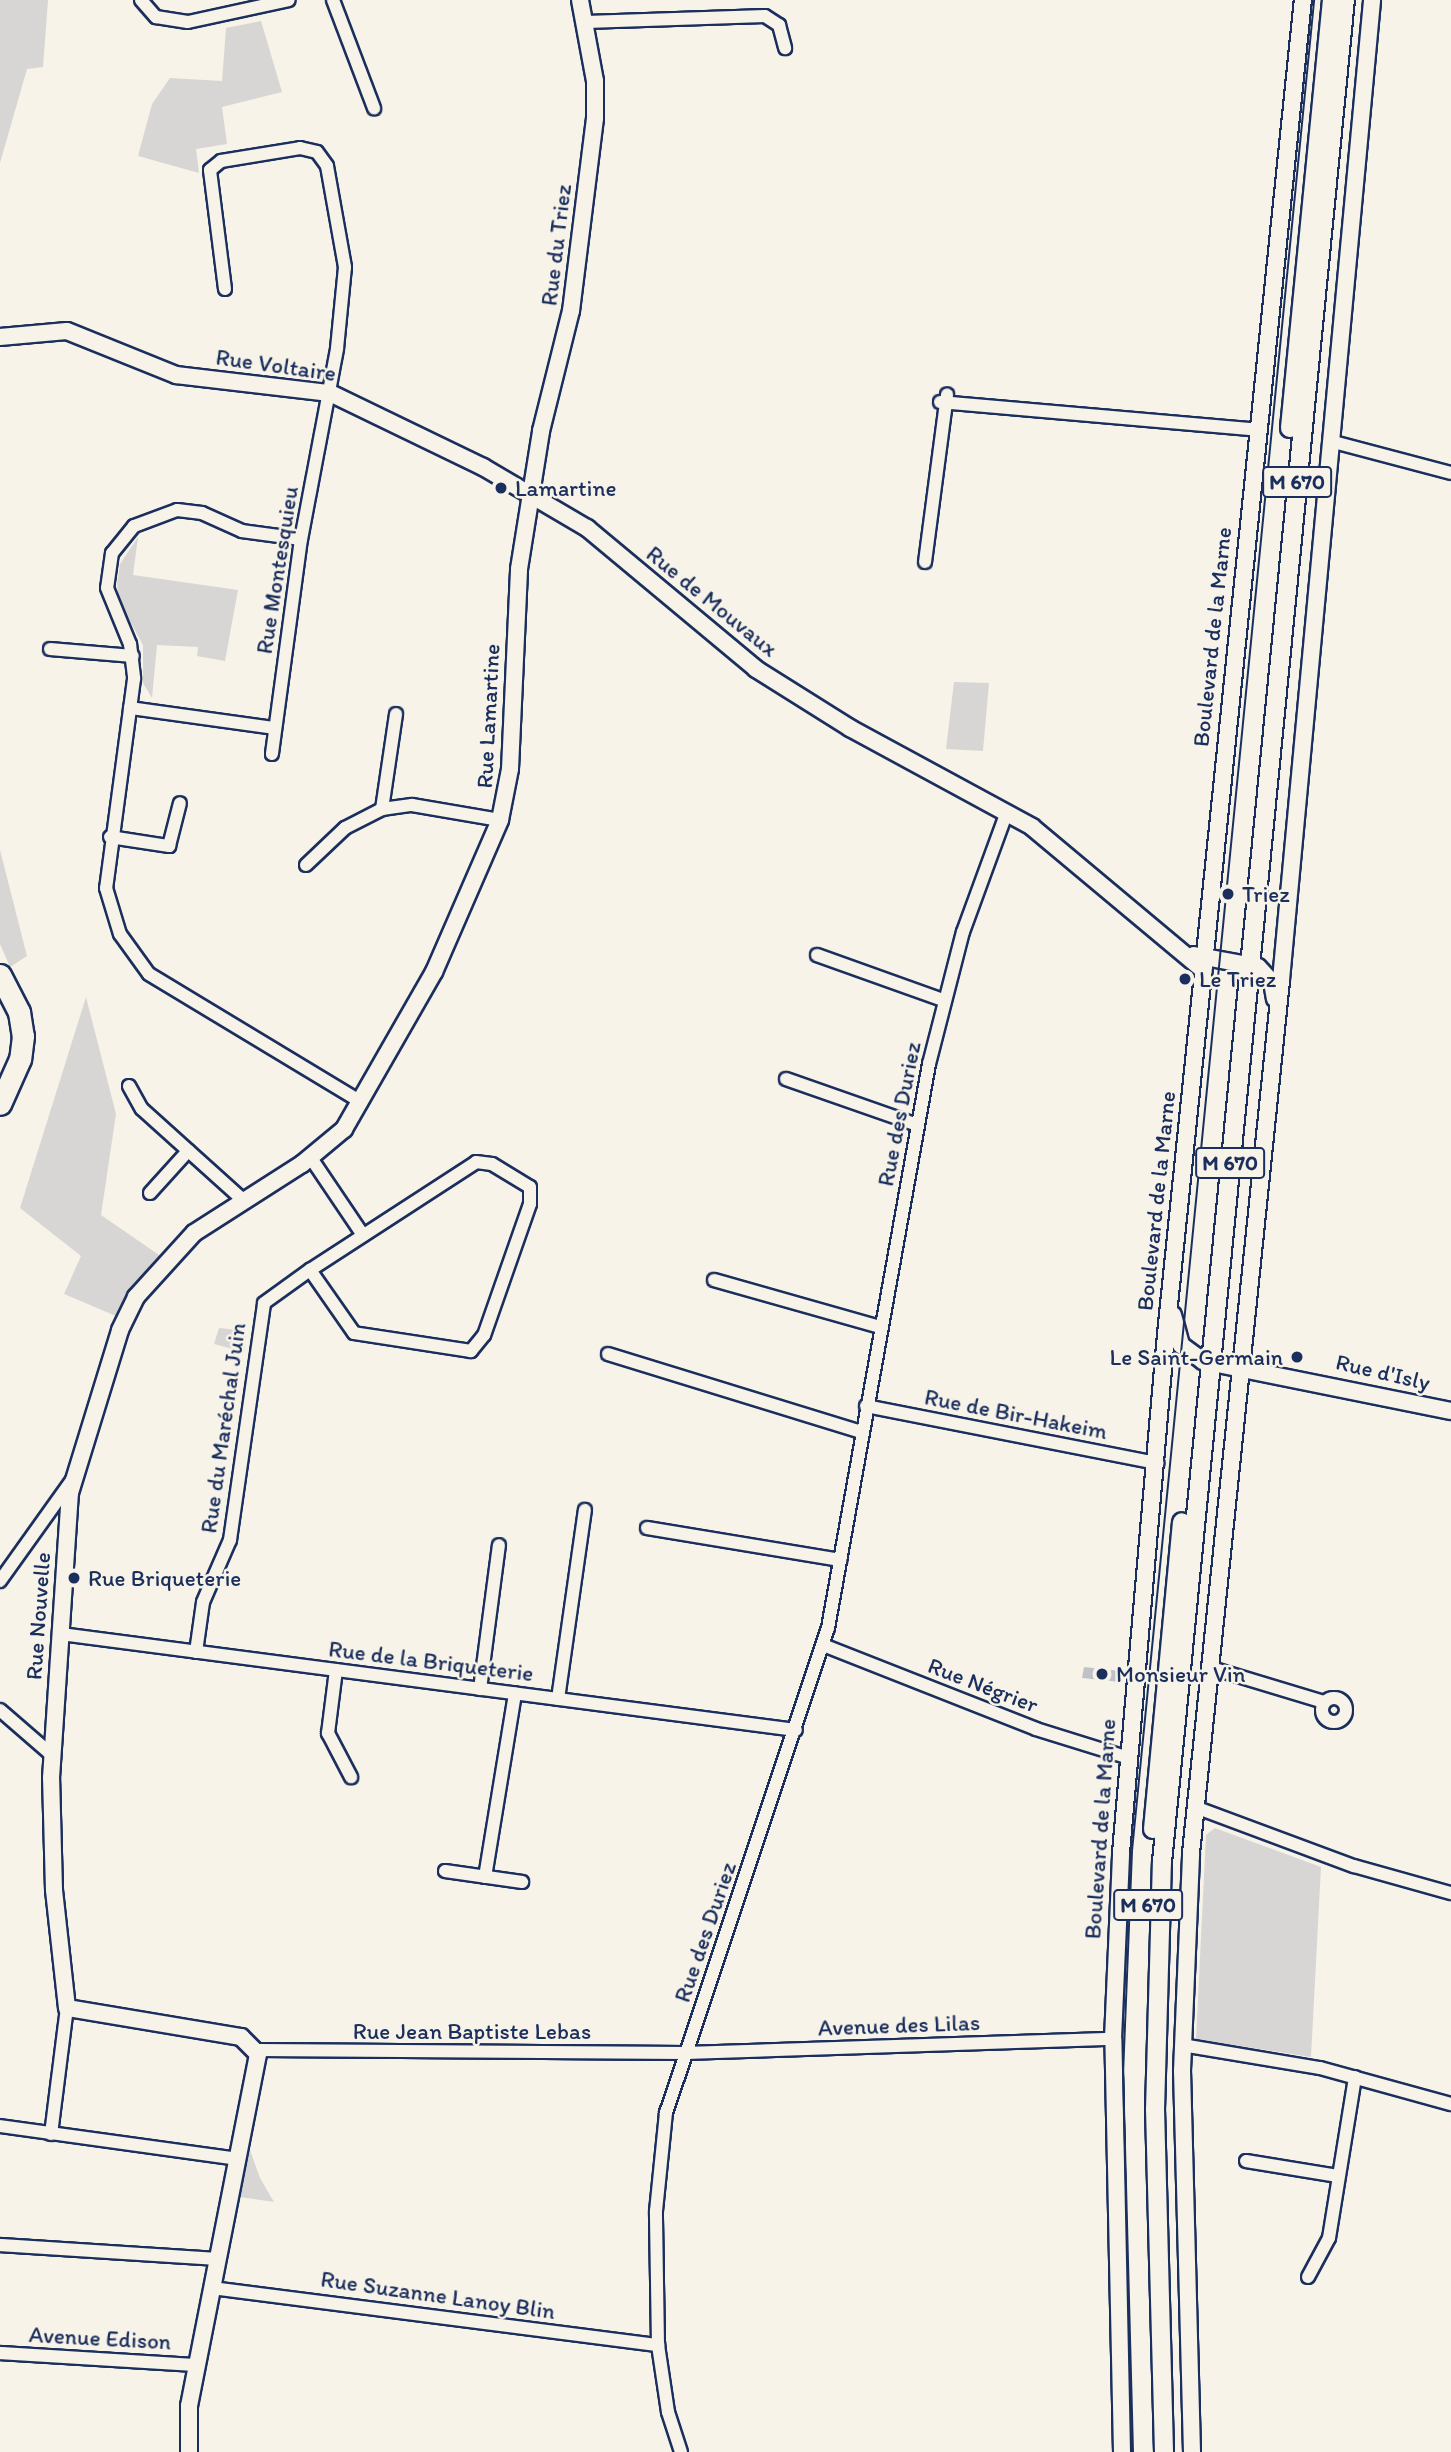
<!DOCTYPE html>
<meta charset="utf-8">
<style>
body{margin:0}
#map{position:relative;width:1451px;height:2452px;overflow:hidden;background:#f7f3e8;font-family:Itim,sans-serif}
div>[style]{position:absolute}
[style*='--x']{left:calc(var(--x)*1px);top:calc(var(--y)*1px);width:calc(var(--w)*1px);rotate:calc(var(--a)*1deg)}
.green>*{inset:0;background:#d7d6d4}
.building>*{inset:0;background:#c0c3c5}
.roads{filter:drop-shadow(2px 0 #1b2f5e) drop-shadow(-2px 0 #1b2f5e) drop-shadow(0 2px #1b2f5e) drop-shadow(0 -2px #1b2f5e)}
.street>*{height:12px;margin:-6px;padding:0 6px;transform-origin:6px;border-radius:6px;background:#f7f3e8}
.street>.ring{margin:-6px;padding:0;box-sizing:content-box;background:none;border:12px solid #f7f3e8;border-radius:50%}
.secondary>*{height:16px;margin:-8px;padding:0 8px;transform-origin:8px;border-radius:8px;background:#f7f3e8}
.primary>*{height:18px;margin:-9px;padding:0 9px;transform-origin:9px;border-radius:9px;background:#f7f3e8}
.highway>*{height:21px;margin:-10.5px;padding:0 10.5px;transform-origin:10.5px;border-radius:10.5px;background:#f7f3e8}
.tram>*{height:2px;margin:-1px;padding:0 1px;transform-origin:1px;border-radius:1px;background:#1b2f5e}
.dots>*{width:19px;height:19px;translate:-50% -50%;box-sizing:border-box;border:4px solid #f7f3e8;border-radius:50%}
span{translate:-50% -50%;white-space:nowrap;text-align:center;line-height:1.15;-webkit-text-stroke:5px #f7f3e8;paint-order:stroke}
.shield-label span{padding:2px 5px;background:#f7f3e8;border:2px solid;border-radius:5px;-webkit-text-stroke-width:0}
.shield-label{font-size:21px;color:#1b2f5e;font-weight:700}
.street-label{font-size:23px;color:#1b2f5e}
.poi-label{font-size:23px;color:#1b2f5e}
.left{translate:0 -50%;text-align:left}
.right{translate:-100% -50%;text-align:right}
</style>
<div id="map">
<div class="green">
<i style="clip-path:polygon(0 0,48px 0,43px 67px,27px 69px,0 163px)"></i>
<i style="clip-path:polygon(261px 21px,282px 92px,222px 107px,227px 144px,196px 149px,199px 173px,138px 156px,152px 104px,170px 78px,222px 81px,226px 28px)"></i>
<i style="clip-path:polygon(0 522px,0 850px,27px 956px,10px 967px,0 944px)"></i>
<i style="clip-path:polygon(138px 537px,133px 575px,238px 590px,225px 661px,197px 656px,198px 647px,157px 645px,152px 698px,143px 683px,143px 645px,119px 601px,117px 584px,120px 564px)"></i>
<i style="clip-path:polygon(954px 682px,989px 683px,983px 751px,946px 749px)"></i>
<i style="clip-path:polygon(86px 997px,116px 1114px,101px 1215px,159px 1255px,116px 1316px,64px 1294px,81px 1256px,20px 1208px)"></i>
<i style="clip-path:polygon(219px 1328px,246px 1331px,244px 1352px,214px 1344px)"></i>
<i style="clip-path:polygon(1215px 1828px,1321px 1867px,1311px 2057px,1196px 2039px,1206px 1835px)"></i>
<i style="clip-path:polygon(250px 2150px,260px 2178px,274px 2202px,240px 2197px)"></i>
</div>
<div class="building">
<i style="clip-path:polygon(1084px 1667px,1121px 1671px,1120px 1682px,1082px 1678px)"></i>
</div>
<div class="roads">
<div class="street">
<i style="--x:141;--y:0;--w:23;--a:49"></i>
<i style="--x:156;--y:17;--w:32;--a:9"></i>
<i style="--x:188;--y:22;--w:103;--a:-12.3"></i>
<i style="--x:333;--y:0;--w:116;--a:69.2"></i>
<i style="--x:586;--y:22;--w:179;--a:-1.9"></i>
<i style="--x:765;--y:16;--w:17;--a:33"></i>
<i style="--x:779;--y:25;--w:24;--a:75"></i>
<i style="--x:225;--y:289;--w:120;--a:-97.2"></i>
<i style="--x:210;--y:170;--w:14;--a:-39"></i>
<i style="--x:221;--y:161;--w:80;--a:-9.3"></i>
<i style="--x:300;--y:148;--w:17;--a:13"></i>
<i style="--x:317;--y:152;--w:17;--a:54"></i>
<i style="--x:327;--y:166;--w:103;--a:79.9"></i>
<i style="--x:345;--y:267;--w:82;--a:95.6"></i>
<i style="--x:337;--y:349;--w:193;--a:100.7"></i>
<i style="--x:301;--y:539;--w:217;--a:97.7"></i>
<i style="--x:940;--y:402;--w:319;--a:5"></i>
<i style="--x:1330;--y:441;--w:125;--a:14.8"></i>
<i style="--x:301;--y:539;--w:60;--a:-172.3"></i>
<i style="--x:242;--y:531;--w:44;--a:-155.8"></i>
<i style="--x:202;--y:513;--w:25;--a:-173"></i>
<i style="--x:177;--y:510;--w:46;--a:159.6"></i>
<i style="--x:134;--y:526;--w:35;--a:129"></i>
<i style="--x:112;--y:553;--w:35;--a:98"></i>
<i style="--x:107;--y:588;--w:61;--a:67.7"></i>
<i style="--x:130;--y:644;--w:35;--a:83"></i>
<i style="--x:134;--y:679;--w:211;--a:97.6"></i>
<i style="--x:106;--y:888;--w:48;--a:73.1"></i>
<i style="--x:120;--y:934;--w:49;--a:54.1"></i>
<i style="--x:149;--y:974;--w:248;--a:31.1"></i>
<i style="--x:925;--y:562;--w:169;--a:-82.5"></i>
<i style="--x:50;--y:649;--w:83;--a:4.8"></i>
<i style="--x:130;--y:708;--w:146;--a:7.9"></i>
<i style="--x:382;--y:809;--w:96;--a:-81.6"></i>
<i style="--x:110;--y:837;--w:60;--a:8.7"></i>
<i style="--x:169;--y:846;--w:44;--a:-75.7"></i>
<i style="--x:306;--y:865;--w:54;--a:-43.5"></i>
<i style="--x:345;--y:828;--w:42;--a:-27.2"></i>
<i style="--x:382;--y:809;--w:30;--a:-8"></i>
<i style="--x:412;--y:805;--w:89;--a:9.7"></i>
<i style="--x:817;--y:955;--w:134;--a:19.7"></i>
<i style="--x:786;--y:1079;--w:139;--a:19.3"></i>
<i style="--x:129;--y:1086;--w:26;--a:61"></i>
<i style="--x:142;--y:1109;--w:136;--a:42"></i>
<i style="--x:311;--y:1158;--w:93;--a:56"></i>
<i style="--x:150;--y:1193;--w:57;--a:-47.9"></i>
<i style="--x:714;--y:1280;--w:173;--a:15.8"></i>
<i style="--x:608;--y:1354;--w:265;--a:17.1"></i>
<i style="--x:866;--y:1406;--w:297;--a:11.1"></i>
<i style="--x:647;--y:1528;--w:196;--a:9.4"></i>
<i style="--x:0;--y:1581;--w:124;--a:-54.5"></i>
<i style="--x:61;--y:1634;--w:741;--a:7.44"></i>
<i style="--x:823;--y:1645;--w:229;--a:21.5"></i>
<i style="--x:1036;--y:1729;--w:97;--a:17.3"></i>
<i style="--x:196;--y:1652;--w:50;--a:-82"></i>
<i style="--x:203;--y:1602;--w:68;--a:-66.5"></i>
<i style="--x:230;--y:1540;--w:239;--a:-81.8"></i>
<i style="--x:264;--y:1303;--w:57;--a:-35.7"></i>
<i style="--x:310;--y:1270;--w:198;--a:-33"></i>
<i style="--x:476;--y:1162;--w:16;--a:7"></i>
<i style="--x:492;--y:1164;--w:44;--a:31.2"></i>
<i style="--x:530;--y:1187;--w:17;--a:90"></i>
<i style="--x:530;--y:1204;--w:139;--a:109.3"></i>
<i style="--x:484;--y:1335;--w:21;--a:129"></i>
<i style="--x:471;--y:1351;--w:118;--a:-171.3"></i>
<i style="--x:354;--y:1333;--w:77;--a:-124.9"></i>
<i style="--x:1208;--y:1667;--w:121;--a:16.8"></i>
<i style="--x:336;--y:1670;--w:64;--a:97.2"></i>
<i style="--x:328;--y:1733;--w:50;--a:62.4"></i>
<i style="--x:480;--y:1689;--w:145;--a:-82.5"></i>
<i class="ring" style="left:1322px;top:1698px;width:12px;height:12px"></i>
<i style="--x:558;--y:1699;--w:191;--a:-81.9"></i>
<i style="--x:0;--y:1710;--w:69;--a:40.9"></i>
<i style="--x:1195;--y:1807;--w:170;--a:20.4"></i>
<i style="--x:1354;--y:1866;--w:101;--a:15.6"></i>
<i style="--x:445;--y:1871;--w:78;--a:8.1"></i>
<i style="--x:485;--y:1877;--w:186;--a:-80.7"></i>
<i style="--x:1182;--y:2045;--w:140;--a:9.5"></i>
<i style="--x:1320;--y:2068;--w:136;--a:15.4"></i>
<i style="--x:258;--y:2050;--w:427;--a:0.4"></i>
<i style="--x:685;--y:2053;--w:428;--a:-1.9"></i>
<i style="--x:0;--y:2126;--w:240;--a:7.9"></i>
<i style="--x:51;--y:2134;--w:127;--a:-82.8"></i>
<i style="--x:1246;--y:2161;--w:93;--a:9.3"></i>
<i style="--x:0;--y:2245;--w:216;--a:3.7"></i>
<i style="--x:1308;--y:2277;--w:44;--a:-61.7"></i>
<i style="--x:1329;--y:2238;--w:163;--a:-80.8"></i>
<i style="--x:212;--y:2288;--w:450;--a:7.3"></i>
<i style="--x:0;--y:2353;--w:197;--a:3.5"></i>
<i style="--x:681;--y:2452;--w:42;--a:-108"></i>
<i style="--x:668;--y:2412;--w:68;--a:-98.5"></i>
<i style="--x:658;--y:2345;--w:134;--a:-90.9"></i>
<i style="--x:656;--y:2211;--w:99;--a:-84.2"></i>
<i style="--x:666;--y:2113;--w:511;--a:-71.53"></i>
<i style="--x:828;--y:1628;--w:573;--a:-79.85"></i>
<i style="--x:929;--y:1064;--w:136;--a:-75.6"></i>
<i style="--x:963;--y:932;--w:128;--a:-69.9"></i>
</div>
<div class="secondary">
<i style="--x:0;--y:337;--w:67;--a:-5.1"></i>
<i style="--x:67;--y:331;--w:118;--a:22"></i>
<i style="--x:176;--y:375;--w:155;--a:6.7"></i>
<i style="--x:330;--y:393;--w:170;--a:25.8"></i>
<i style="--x:483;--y:467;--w:121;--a:30.4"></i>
<i style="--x:587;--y:528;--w:220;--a:39.8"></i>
<i style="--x:756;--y:669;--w:111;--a:32.1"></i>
<i style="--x:850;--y:728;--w:207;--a:28.5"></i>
<i style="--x:1032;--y:827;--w:224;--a:39.9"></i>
<i style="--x:1194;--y:955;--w:65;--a:10.6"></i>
<i style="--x:1258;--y:967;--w:21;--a:47"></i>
<i style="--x:1272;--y:982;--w:17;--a:80"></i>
<i style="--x:1173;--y:1315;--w:31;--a:75"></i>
<i style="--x:1181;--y:1345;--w:27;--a:36"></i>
<i style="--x:1203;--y:1361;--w:253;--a:11.4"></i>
<i style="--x:189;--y:2452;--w:46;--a:-90"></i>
<i style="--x:189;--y:2406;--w:359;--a:-78.9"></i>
<i style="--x:258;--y:2054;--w:24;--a:-135"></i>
<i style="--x:241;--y:2037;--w:176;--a:-170.5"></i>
<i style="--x:67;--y:2008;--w:119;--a:-96.3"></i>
<i style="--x:54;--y:1890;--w:112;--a:-91.5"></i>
<i style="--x:51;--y:1778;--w:286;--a:-86.2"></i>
<i style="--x:70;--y:1493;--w:170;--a:-72.9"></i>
<i style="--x:120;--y:1330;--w:37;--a:-64"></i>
<i style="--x:136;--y:1297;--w:86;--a:-47.8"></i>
<i style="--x:194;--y:1233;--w:128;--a:-32.6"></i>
<i style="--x:302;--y:1164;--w:55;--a:-39.8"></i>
<i style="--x:344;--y:1129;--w:181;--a:-60.2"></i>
<i style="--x:434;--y:972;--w:166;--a:-66.5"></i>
<i style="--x:500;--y:820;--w:52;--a:-78.9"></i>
<i style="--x:510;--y:769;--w:200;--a:-87.4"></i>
<i style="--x:519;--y:569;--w:140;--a:-80.9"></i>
<i style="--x:541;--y:431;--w:124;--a:-76"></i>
<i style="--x:571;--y:311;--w:194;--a:-82.9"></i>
<i style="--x:595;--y:118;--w:37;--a:-90"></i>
<i style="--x:595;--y:81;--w:82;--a:-100.5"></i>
<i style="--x:1122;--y:2452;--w:413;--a:-91.2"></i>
<i style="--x:1113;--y:2039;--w:186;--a:-87.5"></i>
<i style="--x:1121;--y:1853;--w:521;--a:-85.04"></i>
<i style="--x:1166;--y:1334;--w:1341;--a:-84.14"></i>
<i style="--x:1192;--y:2452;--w:381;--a:-91.5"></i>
<i style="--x:1182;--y:2071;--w:218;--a:-87.6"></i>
<i style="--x:1191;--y:1853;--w:878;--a:-84.11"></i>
<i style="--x:1281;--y:980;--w:984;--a:-84.69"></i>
</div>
<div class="primary">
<i style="--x:1290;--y:428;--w:430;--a:-84.4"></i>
<i style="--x:1153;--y:1829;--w:308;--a:-84.6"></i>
<i style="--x:1164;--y:2452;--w:342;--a:-91.5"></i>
<i style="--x:1155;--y:2110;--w:248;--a:-88.4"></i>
<i style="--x:1162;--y:1862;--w:1871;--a:-84.39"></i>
</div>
<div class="highway">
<i style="--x:0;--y:975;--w:42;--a:62.8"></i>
<i style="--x:19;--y:1012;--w:24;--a:81"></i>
<i style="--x:23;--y:1036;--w:23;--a:97"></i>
<i style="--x:20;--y:1059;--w:49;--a:114"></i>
</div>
</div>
<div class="tram">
<i style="--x:1133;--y:2452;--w:377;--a:-91.5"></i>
<i style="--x:1123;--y:2075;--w:224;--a:-87.7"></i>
<i style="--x:1132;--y:1851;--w:1860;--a:-84.38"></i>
</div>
<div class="dots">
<i style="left:501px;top:488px;background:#1b2f5e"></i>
<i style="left:1228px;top:894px;background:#1b2f5e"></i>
<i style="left:1185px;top:979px;background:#1b2f5e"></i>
<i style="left:1297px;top:1357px;background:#1b2f5e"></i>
<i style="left:74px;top:1578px;background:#1b2f5e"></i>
<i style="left:1102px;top:1674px;background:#1b2f5e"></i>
</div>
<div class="shield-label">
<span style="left:1297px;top:482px">M 670</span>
<span style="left:1230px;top:1163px">M 670</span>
<span style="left:1148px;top:1905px">M 670</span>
</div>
<div class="street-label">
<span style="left:556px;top:245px;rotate:-83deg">Rue du Triez</span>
<span style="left:276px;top:365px;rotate:8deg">Rue Voltaire</span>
<span style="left:277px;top:570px;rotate:-81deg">Rue Montesquieu</span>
<span style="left:712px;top:601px;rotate:39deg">Rue de Mouvaux</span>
<span style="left:1212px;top:637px;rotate:-84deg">Boulevard de la Marne</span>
<span style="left:488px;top:716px;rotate:-87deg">Rue Lamartine</span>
<span style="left:899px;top:1114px;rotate:-79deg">Rue des Duriez</span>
<span style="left:1156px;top:1201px;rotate:-84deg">Boulevard de la Marne</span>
<span style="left:1383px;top:1372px;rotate:13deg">Rue d'Isly</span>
<span style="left:1016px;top:1414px;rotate:11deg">Rue de Bir-Hakeim</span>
<span style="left:223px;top:1428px;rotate:-82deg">Rue du Maréchal Juin</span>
<span style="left:38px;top:1616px;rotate:-86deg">Rue Nouvelle</span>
<span style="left:431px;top:1661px;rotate:7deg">Rue de la Briqueterie</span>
<span style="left:983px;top:1685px;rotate:21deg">Rue Négrier</span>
<span style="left:1100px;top:1829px;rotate:-86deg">Boulevard de la Marne</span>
<span style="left:705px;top:1932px;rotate:-71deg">Rue des Duriez</span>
<span style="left:899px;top:2025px;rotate:-2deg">Avenue des Lilas</span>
<span style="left:472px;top:2031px">Rue Jean Baptiste Lebas</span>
<span style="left:438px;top:2295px;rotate:8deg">Rue Suzanne Lanoy Blin</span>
<span style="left:100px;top:2338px;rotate:3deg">Avenue Edison</span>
</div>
<div class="poi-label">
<span class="left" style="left:515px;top:488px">Lamartine</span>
<span class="left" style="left:1242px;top:894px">Triez</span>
<span class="left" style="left:1199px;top:979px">Le Triez</span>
<span class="right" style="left:1283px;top:1357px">Le Saint-Germain</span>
<span class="left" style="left:88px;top:1578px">Rue Briqueterie</span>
<span class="left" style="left:1116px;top:1674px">Monsieur Vin</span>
</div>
</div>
